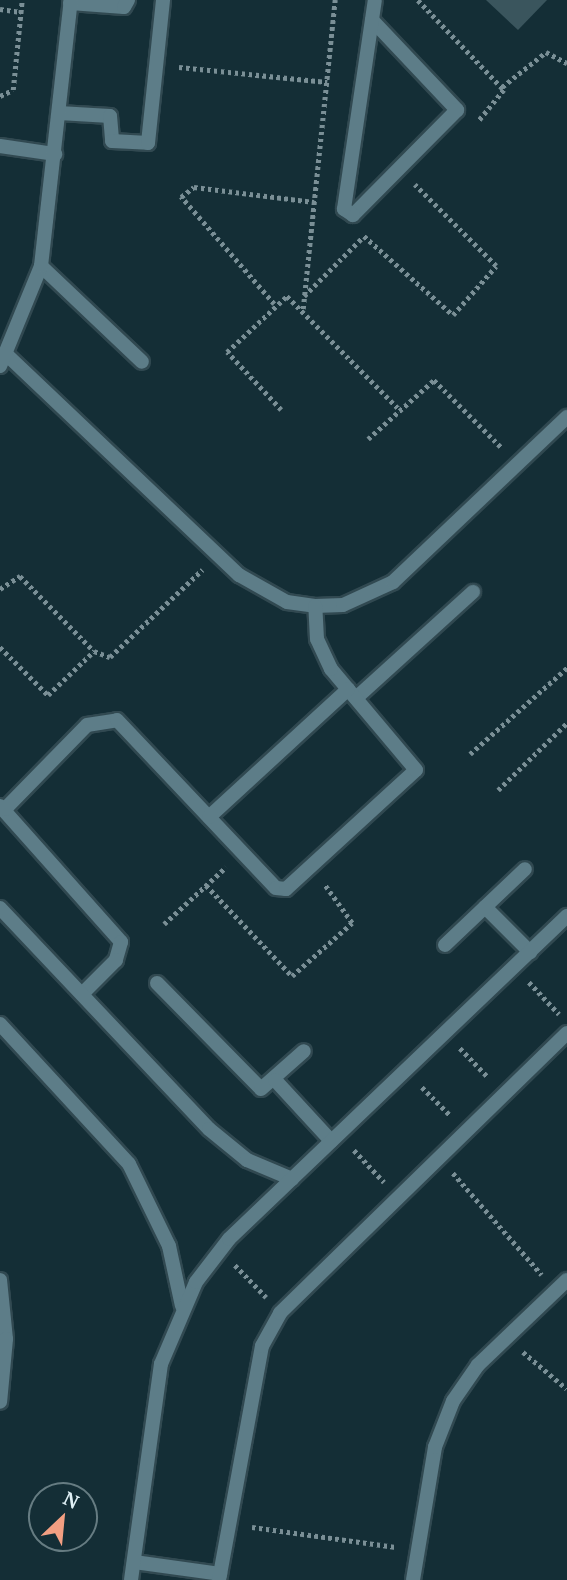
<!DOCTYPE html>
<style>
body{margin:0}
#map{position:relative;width:567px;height:1580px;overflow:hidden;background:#142e36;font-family:"PT Serif",serif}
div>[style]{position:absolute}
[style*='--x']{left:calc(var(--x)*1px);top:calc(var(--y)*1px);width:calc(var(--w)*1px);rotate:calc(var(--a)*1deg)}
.building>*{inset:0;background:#3a555d}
.path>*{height:4.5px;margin-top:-2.25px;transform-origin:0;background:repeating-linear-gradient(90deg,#7a8f96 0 3.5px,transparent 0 7px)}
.roads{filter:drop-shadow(2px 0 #314951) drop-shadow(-2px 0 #314951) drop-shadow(0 2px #314951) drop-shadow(0 -2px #314951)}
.lane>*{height:14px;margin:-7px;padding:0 7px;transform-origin:7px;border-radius:7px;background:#5d7d88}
.street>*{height:14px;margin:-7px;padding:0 7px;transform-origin:7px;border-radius:7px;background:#5d7d88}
span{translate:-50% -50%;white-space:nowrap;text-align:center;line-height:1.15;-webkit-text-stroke:7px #142e36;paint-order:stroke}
.north{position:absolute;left:28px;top:1482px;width:70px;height:70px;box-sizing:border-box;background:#142e36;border:2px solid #667c82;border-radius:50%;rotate:26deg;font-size:19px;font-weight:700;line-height:28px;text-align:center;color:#e0f0f5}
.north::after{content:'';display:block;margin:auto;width:24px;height:32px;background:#f39f82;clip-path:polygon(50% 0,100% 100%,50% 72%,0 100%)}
</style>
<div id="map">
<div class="building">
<i style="clip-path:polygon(486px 0,547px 0,518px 30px)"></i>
</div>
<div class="path">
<i style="--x:418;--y:0;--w:124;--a:46.3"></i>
<i style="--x:504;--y:90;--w:41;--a:129.1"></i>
<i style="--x:0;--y:9;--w:21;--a:8"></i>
<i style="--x:179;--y:67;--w:149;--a:5.8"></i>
<i style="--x:502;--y:87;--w:56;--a:-38.5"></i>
<i style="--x:546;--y:52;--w:24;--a:28"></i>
<i style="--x:0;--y:96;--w:14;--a:-25"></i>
<i style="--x:13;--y:90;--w:90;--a:-84.3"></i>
<i style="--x:364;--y:236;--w:119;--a:41.6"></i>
<i style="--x:453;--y:315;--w:65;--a:-48.7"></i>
<i style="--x:496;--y:266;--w:115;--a:-135"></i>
<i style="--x:304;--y:296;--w:83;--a:-45"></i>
<i style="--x:274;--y:304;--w:142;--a:-131"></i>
<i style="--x:181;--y:197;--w:16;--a:-38"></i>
<i style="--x:194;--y:187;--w:121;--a:7.1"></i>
<i style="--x:303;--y:309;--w:311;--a:-84.1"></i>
<i style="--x:281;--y:410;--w:79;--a:-133"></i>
<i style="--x:227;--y:352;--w:82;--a:-43"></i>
<i style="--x:287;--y:296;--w:161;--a:45.3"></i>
<i style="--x:368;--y:439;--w:89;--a:-41.8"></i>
<i style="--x:434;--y:380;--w:96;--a:45"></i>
<i style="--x:0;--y:589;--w:24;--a:-33"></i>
<i style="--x:20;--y:576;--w:105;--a:45.4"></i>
<i style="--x:94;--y:651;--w:17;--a:21"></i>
<i style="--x:110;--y:657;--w:127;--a:-43.4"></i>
<i style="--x:0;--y:647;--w:68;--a:45"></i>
<i style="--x:48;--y:695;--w:64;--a:-43.7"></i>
<i style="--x:470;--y:754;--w:130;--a:-41.6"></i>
<i style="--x:498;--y:790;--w:96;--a:-44.2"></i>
<i style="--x:206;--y:885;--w:125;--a:46.6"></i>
<i style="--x:292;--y:976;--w:80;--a:-41.5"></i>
<i style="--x:352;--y:923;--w:48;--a:-125.7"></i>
<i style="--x:164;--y:924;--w:84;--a:-42.6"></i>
<i style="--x:529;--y:982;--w:44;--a:46.8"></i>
<i style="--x:460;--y:1048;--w:40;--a:46"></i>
<i style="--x:422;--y:1087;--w:40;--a:45"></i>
<i style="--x:354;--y:1150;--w:44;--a:46.8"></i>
<i style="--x:453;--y:1173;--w:135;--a:48.9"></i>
<i style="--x:235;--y:1265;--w:45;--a:45.9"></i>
<i style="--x:523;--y:1352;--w:57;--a:40.1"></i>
<i style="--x:252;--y:1527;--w:145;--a:7.9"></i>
</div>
<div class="roads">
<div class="lane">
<i style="--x:70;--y:3;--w:54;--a:4.2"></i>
<i style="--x:124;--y:7;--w:8;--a:-60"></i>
<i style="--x:372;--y:20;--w:124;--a:46.6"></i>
<i style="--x:457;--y:110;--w:148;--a:134.7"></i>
<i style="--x:353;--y:215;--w:11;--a:-146"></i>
<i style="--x:344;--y:209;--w:211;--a:-81.6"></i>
<i style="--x:59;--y:113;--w:51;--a:3.4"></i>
<i style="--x:110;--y:116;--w:25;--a:85"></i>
<i style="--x:112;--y:141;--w:36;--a:3"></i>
<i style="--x:148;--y:143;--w:144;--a:-84"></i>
<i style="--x:41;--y:266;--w:139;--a:43.5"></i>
<i style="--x:356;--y:698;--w:158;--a:-42.2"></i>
<i style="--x:0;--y:806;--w:182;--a:48.3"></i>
<i style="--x:121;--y:942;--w:19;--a:106"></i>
<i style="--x:116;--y:960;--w:48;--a:135"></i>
<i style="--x:485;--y:907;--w:64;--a:45"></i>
<i style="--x:445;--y:945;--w:110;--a:-43.5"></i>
<i style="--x:157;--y:983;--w:148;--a:45.5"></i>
<i style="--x:261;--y:1089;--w:57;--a:-41.5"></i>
<i style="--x:275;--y:1080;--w:83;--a:47.4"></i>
</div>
<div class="street">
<i style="--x:0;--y:146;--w:56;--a:8.3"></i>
<i style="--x:7;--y:355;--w:320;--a:43.5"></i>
<i style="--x:239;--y:575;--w:55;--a:29.4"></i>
<i style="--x:287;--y:602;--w:28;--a:8"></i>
<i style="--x:315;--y:606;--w:28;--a:-2"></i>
<i style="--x:343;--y:605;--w:55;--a:-24.7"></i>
<i style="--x:393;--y:582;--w:240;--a:-43.5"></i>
<i style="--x:0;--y:366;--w:108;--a:-67.7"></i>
<i style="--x:41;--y:266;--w:268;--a:-83.6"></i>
<i style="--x:5;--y:809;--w:117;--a:-45.7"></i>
<i style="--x:87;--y:725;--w:30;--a:-9"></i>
<i style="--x:117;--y:720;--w:231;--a:46.6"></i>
<i style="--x:276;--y:888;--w:10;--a:6"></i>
<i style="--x:286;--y:889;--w:176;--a:-42.5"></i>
<i style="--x:416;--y:770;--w:132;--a:-130.1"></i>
<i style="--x:331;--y:669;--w:33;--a:-115"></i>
<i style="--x:317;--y:639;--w:33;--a:-93"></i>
<i style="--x:209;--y:817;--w:189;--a:-42.6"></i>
<i style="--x:0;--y:908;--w:304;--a:46.6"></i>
<i style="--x:209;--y:1129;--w:49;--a:39.2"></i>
<i style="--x:247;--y:1160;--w:49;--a:22.9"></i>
<i style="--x:0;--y:1024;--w:190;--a:47.3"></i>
<i style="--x:129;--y:1164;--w:91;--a:64"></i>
<i style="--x:169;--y:1246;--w:61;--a:77.8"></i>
<i style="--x:0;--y:1280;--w:59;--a:84.2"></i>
<i style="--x:6;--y:1339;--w:63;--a:95.4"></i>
<i style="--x:134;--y:1562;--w:87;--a:7.9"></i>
<i style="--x:131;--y:1580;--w:218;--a:-82.1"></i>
<i style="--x:161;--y:1364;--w:89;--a:-66.9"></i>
<i style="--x:196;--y:1282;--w:54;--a:-52.5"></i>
<i style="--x:229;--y:1239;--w:468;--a:-43.7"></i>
<i style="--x:219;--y:1580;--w:238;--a:-79.6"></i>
<i style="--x:262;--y:1346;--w:38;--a:-61"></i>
<i style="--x:280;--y:1313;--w:401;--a:-44.3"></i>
<i style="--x:413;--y:1580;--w:135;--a:-80.6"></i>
<i style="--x:435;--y:1447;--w:49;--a:-68.6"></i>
<i style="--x:453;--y:1401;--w:44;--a:-55.2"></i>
<i style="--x:478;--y:1365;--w:123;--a:-43.7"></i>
</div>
</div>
<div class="north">N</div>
</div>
